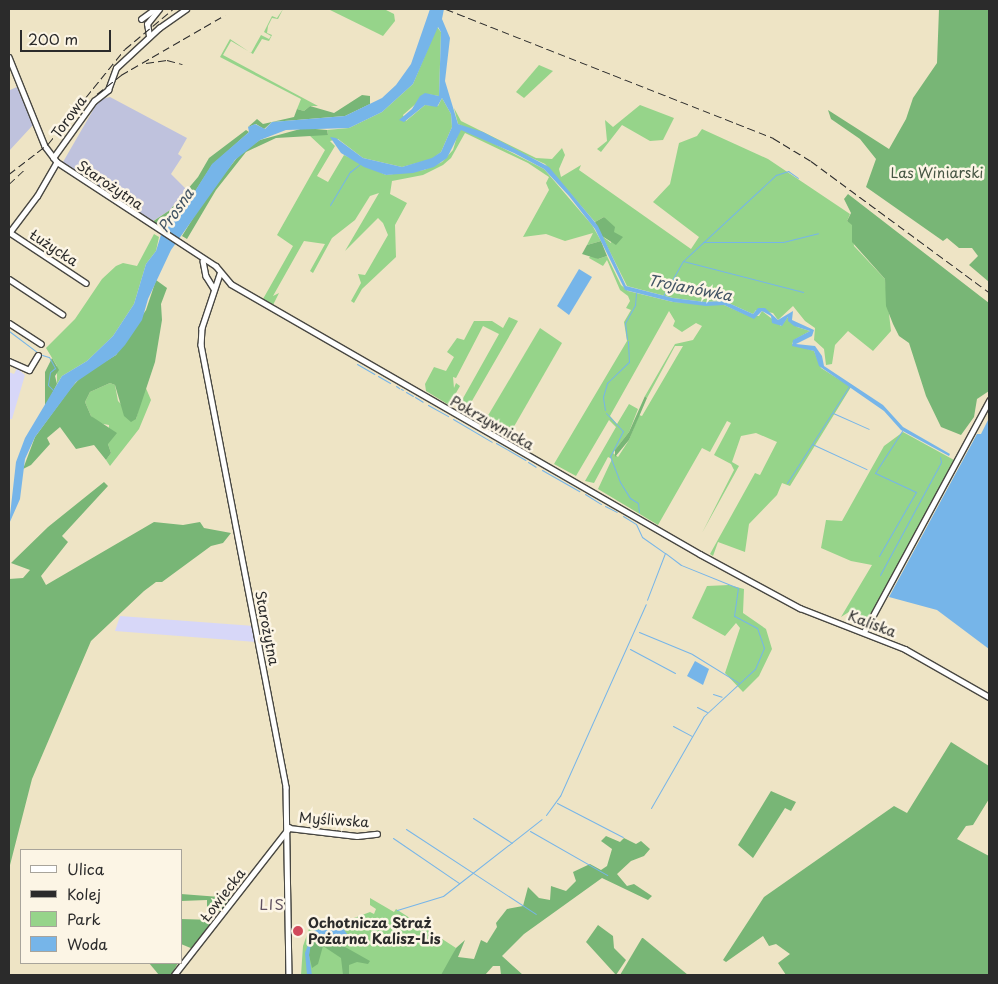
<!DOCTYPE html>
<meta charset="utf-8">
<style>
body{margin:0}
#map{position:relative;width:998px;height:984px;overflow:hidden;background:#eee4c5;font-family:"Playpen Sans",sans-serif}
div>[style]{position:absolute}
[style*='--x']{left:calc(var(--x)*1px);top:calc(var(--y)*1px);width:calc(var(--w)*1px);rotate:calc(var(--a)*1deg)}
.built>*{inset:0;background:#d7d7f8}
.industrial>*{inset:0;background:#bfc2dd}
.green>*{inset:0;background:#96d48a}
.forest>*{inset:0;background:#78b676}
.water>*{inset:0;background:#76b5e9}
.stream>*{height:1px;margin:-0.5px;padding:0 0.5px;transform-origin:0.5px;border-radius:0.5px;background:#76b5e9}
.roads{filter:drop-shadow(1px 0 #484742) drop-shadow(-1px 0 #484742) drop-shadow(0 1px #484742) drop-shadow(0 -1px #484742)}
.minor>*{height:4.5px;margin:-2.25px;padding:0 2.25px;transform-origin:2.25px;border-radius:2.25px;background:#fff}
.rail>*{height:1px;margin-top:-0.5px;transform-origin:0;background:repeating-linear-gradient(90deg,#2b2b2b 0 8px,transparent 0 12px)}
.dots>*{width:14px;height:14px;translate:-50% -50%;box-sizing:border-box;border:2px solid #fcf5e5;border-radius:50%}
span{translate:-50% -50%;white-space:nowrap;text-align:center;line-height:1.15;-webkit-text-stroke:5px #fcf5e5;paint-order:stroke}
.street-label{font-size:14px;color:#2b2b2b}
.park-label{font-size:14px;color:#465543}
.poi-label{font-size:14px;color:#2b2b2b;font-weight:700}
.left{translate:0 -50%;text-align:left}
.water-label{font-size:15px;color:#425464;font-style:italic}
.neighbourhood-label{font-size:15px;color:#605261;letter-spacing:1px}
.frame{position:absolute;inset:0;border:10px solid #2b2b2b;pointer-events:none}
.legend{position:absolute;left:20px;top:849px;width:162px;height:115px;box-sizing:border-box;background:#fcf5e5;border:1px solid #a8a49b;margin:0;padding:6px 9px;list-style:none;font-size:15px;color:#2b2b2b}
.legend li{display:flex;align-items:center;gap:10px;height:25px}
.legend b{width:25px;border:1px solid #a8a49b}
.scale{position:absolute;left:20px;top:30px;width:91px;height:22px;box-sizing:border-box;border:2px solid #2b2b2b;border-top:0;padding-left:6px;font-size:15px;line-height:18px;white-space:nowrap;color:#2b2b2b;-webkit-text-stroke:4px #fcf5e5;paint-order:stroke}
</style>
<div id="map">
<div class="built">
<i style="clip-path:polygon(17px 368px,25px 375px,12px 419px,9px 419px,9px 372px,14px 374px)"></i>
<i style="clip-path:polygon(120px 616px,254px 626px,257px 642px,115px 631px)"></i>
</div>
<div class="industrial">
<i style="clip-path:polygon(9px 87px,10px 90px,17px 87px,33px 125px,9px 151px)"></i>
<i style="clip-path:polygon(110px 97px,187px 138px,178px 154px,182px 157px,171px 174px,186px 189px,170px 210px,153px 221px,63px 162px,96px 105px,102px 99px)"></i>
</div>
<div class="green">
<i style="clip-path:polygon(283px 9px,278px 19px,272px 18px,268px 26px,267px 33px,272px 35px,269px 41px,262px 39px,253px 54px,231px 41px,223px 55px,318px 106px,310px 106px,304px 111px,297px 109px,301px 99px,220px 57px,230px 39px,251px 53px,261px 35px,269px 39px,271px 36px,264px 32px,272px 16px,277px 18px)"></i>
<i style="clip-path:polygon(328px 9px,384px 9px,394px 14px,395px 21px,383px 36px)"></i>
<i style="clip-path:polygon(437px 27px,441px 32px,439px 96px,427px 94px,403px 115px,406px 121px,425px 105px,438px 106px,442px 98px,451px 114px,452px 127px,441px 152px,432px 159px,402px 167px,363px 158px,338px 139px,330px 141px,335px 146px,317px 176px,328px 182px,344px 155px,386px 175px,424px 170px,442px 162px,453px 150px,459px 130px,467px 130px,544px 169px,592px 225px,601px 241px,587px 245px,593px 233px,565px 241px,546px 234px,523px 237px,549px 190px,546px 183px,549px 177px,528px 163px,465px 133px,451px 158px,443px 165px,423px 175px,392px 181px,390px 194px,407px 203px,395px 225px,396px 257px,362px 289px,354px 303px,351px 301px,361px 283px,358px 274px,365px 275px,388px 235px,383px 223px,378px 218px,345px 251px,379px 193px,370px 196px,355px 220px,332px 238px,313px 273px,310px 271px,325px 244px,304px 241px,273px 296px,279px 293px,273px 305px,263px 299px,293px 246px,277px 235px,325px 150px,309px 135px,328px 135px,327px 130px,349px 128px,382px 112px,413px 84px)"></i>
<i style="clip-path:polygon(539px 65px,553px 71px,524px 98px,516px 92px)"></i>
<i style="clip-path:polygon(640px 105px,674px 118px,663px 140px,650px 141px,622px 125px,601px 152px,597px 149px,607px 141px,605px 120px,613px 127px)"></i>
<i style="clip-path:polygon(454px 108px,461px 121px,536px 158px,552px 159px,562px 148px,565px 155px,559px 169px,561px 177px,581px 165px,579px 170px,691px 249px,699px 237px,653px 202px,670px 184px,679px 143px,697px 136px,702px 129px,768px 159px,850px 214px,847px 221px,852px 224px,854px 246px,885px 279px,891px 331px,873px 351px,848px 331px,835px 345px,832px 364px,826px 365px,824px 349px,814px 340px,815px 328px,805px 321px,793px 306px,778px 320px,773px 313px,756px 310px,753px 314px,724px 301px,705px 302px,673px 298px,627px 286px,602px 236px,611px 243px,613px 232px,604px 217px,595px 222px,545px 164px,458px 124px)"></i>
<i style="clip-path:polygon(154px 234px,159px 237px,156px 251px,146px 264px,134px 304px,113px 336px,87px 361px,62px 376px,57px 384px,57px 366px,46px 348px,75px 319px,102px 279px,116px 266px,123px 263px,137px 266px)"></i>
<i style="clip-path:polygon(evenodd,591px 255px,598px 259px,607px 256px,621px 285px,628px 291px,673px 302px,724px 305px,749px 316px,759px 316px,762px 311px,781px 326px,788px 317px,797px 327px,810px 331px,794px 340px,792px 344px,814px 351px,821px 368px,851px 387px,790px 486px,782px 483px,777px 495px,749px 524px,745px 552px,718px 542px,713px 556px,710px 554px,755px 473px,760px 475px,777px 442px,756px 433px,741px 436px,732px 462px,739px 466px,702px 533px,734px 470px,731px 464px,714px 455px,731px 423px,727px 421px,710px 452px,702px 448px,658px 525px,598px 489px,612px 459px,608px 457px,594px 483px,585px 481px,616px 427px,609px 420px,576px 476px,554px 464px,627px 341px,624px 322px,631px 310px,626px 308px,630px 301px,628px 296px,620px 290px,607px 260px,603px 266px,589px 258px,591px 255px,669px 311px,675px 321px,673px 326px,682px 332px,696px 323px,702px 326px,693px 340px,675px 344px,645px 396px,647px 398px,675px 346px,683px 346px,642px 416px,639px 415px,629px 440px,618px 457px,613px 453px,629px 432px,638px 409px,629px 404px,617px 424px,610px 416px,669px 311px)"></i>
<i style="clip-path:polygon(509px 317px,518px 321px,465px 413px,457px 409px,499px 334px,483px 326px,456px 378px,453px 377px,454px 388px,456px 383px,460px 386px,449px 405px,426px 391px,425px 384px,434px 367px,446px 371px,454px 357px,447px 352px,457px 338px,464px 340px,474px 321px,492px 321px,503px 328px)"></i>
<i style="clip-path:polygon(540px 328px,562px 343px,508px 437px,483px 424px)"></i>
<i style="clip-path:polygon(110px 383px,115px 385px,118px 401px,136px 419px,145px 386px,151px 400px,139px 429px,110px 466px,106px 460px,111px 453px,108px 444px,109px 425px,98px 423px,91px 416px,85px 402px,90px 392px)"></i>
<i style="clip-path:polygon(903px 432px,954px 460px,868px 620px,852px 610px,841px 617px,872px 565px,851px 561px,821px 548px,826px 520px,842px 521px,884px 446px)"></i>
<i style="clip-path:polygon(729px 585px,744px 589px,743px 613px,766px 629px,772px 649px,759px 676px,743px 692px,725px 673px,740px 628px,736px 623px,725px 636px,692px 618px,707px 586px)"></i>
<i style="clip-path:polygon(370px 898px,394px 912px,396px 909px,456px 948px,445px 972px,441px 975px,301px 975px,303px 946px,309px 929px,341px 923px,370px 912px,374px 914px,376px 909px,370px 905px)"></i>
</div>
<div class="forest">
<i style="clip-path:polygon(939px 9px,989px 9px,989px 282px,969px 265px,978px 256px,972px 248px,959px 248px,947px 238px,943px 241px,866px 187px,876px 159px,860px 139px,831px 119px,828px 110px,889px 149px,906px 119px,913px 98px,937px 63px)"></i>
<i style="clip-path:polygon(362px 95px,370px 96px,370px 104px,345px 116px,272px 122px,264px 129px,256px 124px,248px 127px,257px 119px,263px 124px,294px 117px,297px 109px,304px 111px,310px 106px,334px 113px)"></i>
<i style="clip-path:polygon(304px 128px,327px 130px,328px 135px,276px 138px,246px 152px,216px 190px,187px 239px,182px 236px,208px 194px,241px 153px,260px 140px)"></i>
<i style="clip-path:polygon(246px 130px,249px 132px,212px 165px,187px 204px,163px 229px,152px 222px,170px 210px,198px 177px,209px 158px)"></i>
<i style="clip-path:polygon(848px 194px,989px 303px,989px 391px,977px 399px,974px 417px,961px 435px,941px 427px,926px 396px,909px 343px,899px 336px,893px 324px,886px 306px,885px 279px,852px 242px,852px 225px,847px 221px,851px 213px,844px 199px)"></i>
<i style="clip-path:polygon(604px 217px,615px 227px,614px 232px,623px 237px,616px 245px,602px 236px,595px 222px)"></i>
<i style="clip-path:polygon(601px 241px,607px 256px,598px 259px,582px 254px,587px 245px)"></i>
<i style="clip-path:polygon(156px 280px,167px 288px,161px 304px,162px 320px,155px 362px,136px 419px,131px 422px,124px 416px,115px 385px,110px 383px,90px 392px,85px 402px,91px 416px,117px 433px,108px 444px,111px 453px,106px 460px,94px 445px,76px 449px,60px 427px,47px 438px,50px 444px,31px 465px,23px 469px,35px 437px,70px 389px,83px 375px,116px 355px,146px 310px)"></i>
<i style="clip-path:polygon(52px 358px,59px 370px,55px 376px,57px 384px,45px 407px,45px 372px)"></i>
<i style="clip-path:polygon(645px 396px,647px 398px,629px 440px,615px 457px,615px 450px,629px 432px)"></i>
<i style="clip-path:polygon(104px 482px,108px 486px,62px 536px,68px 542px,41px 576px,46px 585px,154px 522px,183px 525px,200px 522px,204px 528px,231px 533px,223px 543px,211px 546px,162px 582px,156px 582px,144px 591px,91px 641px,32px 779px,9px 869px,9px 579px,23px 578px,30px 570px,11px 563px,48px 527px)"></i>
<i style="clip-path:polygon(951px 742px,989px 766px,989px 799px,973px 825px,966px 826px,957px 839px,989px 856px,989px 975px,786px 975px,778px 963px,790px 954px,776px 944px,769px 946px,763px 936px,726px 962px,723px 960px,764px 897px,894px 806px,907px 813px)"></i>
<i style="clip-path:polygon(771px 791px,796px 802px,791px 811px,785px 808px,753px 858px,738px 845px)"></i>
<i style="clip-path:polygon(606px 836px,620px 842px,624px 838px,636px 844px,641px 841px,650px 849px,644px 856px,631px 861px,617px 874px,627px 886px,634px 884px,652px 896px,648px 900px,602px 878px,524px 934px,502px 956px,523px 975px,501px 975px,500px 966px,493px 966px,485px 975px,441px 975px,456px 948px,465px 940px,458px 957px,474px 959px,481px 940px,487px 943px,497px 927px,496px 923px,507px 909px,523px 906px,528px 887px,539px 898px,550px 900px,551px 886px,566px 891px,576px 881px,573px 872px,590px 864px,601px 870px,607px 866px,612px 849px,601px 841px)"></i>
<i style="clip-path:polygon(181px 894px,233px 898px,222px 911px,207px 911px,207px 900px,181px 901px)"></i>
<i style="clip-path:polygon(181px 919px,214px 920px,193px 949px,181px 944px)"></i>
<i style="clip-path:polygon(598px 925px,613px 936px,614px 948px,626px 960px,616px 975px,586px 942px)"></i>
<i style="clip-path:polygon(321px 937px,331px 939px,370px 961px,368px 964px,357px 962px,349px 965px,349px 975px,343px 975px,341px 958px,323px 946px,318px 964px,312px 968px,309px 955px,311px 942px)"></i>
<i style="clip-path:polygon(642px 938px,643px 938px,688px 975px,620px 975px)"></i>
<i style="clip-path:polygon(149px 963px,178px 963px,171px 975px,159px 975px)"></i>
</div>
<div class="water">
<i style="clip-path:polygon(430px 9px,444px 9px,442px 19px,450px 38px,445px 81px,458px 124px,483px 132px,549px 167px,598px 226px,626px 286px,673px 298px,705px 302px,724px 301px,753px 314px,758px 308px,765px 308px,778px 320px,793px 311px,792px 320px,814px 330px,812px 336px,796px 344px,815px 346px,822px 356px,824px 366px,883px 405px,903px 427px,950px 454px,949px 456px,901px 430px,884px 411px,819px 366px,814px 351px,792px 346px,793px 340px,810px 331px,794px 326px,788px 321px,788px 317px,782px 326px,772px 323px,771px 316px,762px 311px,754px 319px,724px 305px,706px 306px,673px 302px,625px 290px,595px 229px,569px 196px,544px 169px,514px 153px,461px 130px,447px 158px,434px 167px,413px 173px,386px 175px,364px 167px,341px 153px,330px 137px,336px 138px,363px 158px,402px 167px,432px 158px,441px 152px,452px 127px,451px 114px,442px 98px,437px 107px,425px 105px,404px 122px,399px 120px,412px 109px,420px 96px,425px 93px,439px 96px,441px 32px,438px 27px,413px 84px,382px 112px,349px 128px,286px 130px,260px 140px,235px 160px,171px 250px,148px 299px,142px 320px,125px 345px,116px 355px,76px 382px,35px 437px,25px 459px,20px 499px,9px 524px,16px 462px,25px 438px,62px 376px,87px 361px,113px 336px,134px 304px,146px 264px,156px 251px,164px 225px,187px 204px,212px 164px,249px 132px,248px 127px,255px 124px,265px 129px,272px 122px,345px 116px,382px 98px,396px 85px,411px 64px)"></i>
<i style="clip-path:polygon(579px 269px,592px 277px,569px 315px,557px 306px)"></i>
<i style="clip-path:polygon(989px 418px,989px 649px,937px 610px,889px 597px,977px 434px,981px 434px)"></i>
<i style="clip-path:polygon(695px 661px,709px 669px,703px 685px,687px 676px)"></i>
<i style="clip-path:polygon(340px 924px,347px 934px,345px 943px,321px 937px,312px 939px,309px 955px,312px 975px,307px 975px,305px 953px,313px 931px)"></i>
</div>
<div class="stream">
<i style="--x:330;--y:205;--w:39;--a:-59"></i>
<i style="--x:350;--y:172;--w:13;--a:-39"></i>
<i style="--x:703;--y:242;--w:80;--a:0"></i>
<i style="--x:783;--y:242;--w:36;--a:-14"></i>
<i style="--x:683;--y:261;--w:124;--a:14.5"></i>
<i style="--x:663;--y:296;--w:40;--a:-60.3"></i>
<i style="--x:683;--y:261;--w:127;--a:-42.8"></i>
<i style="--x:776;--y:175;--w:13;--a:-18"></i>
<i style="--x:788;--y:171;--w:12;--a:35"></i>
<i style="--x:9;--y:331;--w:38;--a:37"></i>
<i style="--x:39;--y:354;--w:10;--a:17"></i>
<i style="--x:49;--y:357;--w:13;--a:61"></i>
<i style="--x:55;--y:368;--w:6;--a:141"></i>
<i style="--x:50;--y:372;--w:13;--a:99"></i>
<i style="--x:48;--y:385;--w:10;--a:45"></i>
<i style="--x:627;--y:339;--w:16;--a:-97"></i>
<i style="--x:625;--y:323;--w:21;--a:-61"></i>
<i style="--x:635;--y:305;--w:12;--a:-85"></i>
<i style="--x:357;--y:364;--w:20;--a:30"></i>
<i style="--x:378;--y:376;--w:14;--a:30"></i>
<i style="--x:396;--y:386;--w:4;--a:34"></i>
<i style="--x:401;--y:389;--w:2;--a:27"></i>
<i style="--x:406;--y:392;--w:8;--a:30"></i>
<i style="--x:415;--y:397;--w:9;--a:32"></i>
<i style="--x:428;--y:405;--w:23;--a:29"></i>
<i style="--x:605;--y:410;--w:13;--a:-99"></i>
<i style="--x:603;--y:397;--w:15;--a:-74"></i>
<i style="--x:607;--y:383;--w:30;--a:-44"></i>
<i style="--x:629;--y:362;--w:21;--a:-93"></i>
<i style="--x:606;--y:413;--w:25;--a:47"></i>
<i style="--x:623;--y:431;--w:28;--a:117"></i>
<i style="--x:610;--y:456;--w:28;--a:69"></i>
<i style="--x:620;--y:482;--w:19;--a:58"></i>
<i style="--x:630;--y:498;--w:9;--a:32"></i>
<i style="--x:638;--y:503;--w:9;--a:84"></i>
<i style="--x:833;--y:413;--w:39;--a:24"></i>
<i style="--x:453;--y:419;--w:45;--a:30.5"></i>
<i style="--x:496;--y:443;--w:34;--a:30"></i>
<i style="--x:812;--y:444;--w:60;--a:24.8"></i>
<i style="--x:528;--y:462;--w:9;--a:32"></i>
<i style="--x:542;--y:470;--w:43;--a:29.6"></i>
<i style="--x:787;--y:483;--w:117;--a:-57.3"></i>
<i style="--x:585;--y:494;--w:19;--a:32"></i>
<i style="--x:605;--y:506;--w:13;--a:27"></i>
<i style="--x:623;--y:516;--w:15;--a:32"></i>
<i style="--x:636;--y:524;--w:14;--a:65"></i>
<i style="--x:642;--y:537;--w:28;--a:35"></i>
<i style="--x:665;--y:553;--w:50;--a:111"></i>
<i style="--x:879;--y:556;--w:74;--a:-60"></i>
<i style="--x:916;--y:492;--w:45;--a:-155.1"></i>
<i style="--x:875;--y:473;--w:50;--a:-57.3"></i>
<i style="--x:880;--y:575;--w:128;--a:-61.6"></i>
<i style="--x:941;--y:462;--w:5;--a:-101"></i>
<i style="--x:639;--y:632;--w:57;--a:22.5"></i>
<i style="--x:692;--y:654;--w:55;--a:31.7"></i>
<i style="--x:630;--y:649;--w:51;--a:28.1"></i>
<i style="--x:713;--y:694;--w:9;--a:18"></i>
<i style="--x:697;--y:707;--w:11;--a:27"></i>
<i style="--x:673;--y:726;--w:21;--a:28"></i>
<i style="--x:557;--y:803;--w:74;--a:27.3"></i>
<i style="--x:651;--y:808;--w:106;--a:-60.1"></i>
<i style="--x:704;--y:716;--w:69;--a:-42.7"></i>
<i style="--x:755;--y:669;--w:23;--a:-67"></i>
<i style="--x:764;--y:648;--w:21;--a:-109"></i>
<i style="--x:757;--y:628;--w:26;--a:-152"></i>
<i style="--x:734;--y:616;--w:28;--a:-82"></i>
<i style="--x:738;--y:588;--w:61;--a:-158"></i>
<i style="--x:681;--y:565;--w:20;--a:-143"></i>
<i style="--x:546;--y:815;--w:24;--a:-54"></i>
<i style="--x:560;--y:796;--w:210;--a:-65.9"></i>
<i style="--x:473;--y:818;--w:46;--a:32.7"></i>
<i style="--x:406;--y:829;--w:155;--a:33.2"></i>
<i style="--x:530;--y:831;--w:89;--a:29.7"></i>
<i style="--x:393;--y:838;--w:80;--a:34.3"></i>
<i style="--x:397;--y:910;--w:48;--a:-16.9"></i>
<i style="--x:443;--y:896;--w:125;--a:-37.9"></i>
</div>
<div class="roads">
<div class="minor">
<i style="--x:141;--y:19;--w:17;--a:-36"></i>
<i style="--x:149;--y:36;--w:12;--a:-99"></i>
<i style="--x:147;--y:24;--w:19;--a:-51"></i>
<i style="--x:9;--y:57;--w:96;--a:68"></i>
<i style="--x:45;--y:146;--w:20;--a:53"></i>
<i style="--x:57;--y:162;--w:190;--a:33.2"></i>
<i style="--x:216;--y:266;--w:23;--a:50"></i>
<i style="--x:231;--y:284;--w:541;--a:29.93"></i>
<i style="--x:700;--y:554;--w:114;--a:28.4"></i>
<i style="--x:800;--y:608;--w:113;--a:21.3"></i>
<i style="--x:905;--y:649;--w:97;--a:29.7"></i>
<i style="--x:53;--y:158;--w:70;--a:-54.3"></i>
<i style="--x:94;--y:101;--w:18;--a:-38"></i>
<i style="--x:108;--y:90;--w:23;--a:-70"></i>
<i style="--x:116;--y:68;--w:59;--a:-42.9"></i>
<i style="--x:159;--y:28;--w:33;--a:-35"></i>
<i style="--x:9;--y:232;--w:92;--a:33.5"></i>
<i style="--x:9;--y:233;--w:46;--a:-52.9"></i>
<i style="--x:37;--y:196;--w:39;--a:-60"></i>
<i style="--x:203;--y:261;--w:15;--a:79"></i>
<i style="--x:206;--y:276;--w:15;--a:58"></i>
<i style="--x:220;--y:274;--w:57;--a:108.4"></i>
<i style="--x:202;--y:328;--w:17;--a:93"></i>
<i style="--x:201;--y:345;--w:450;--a:79.1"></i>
<i style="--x:286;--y:787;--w:188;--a:89.1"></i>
<i style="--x:9;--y:279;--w:64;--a:33.4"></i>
<i style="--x:9;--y:323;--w:38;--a:33"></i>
<i style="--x:9;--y:361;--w:22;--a:24"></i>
<i style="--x:29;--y:370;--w:17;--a:-59"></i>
<i style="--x:864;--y:632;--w:263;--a:-61.6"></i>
<i style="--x:174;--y:975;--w:187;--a:-52"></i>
<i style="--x:289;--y:828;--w:68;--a:6.7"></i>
<i style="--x:357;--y:836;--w:20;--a:-6"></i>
</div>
</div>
<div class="rail">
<i style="--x:446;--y:9;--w:352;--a:21.5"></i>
<i style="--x:773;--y:138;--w:44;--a:31.2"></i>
<i style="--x:811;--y:161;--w:221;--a:36.4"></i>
<i style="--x:146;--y:63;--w:21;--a:-8"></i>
<i style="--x:167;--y:60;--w:16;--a:15"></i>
<i style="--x:97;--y:94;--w:31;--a:-38"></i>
<i style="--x:121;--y:75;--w:120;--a:-30"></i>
<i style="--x:9;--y:174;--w:49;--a:-37.6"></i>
<i style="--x:48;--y:144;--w:122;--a:-51"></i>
<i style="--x:125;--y:49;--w:62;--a:-39.8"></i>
<i style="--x:9;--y:184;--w:22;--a:-43"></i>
</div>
<div class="dots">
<i style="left:298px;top:931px;background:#d1495b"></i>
</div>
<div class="street-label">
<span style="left:69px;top:117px;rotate:-54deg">Torowa</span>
<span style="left:110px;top:185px;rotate:34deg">Starożytna</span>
<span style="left:54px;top:248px;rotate:33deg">Łużycka</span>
<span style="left:492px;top:423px;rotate:30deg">Pokrzywnicka</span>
<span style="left:872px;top:624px;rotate:21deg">Kaliska</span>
<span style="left:267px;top:628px;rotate:79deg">Starożytna</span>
<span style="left:334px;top:820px;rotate:4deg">Myśliwska</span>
<span style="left:223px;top:895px;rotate:-52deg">Łowiecka</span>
</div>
<div class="park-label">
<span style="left:937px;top:173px">Las Winiarski</span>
</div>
<div class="poi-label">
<span class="left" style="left:308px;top:931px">Ochotnicza Straż<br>Pożarna Kalisz-Lis</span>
</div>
<div class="water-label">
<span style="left:175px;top:210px;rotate:-55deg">Prosna</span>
<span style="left:690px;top:287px;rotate:11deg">Trojanówka</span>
</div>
<div class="neighbourhood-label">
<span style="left:272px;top:904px">LIS</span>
</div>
<div class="frame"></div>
<ul class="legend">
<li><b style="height:6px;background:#fff"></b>Ulica</li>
<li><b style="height:6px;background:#2b2b2b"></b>Kolej</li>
<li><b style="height:14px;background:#96d48a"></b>Park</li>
<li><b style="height:14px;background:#76b5e9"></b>Woda</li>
</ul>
<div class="scale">200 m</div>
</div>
